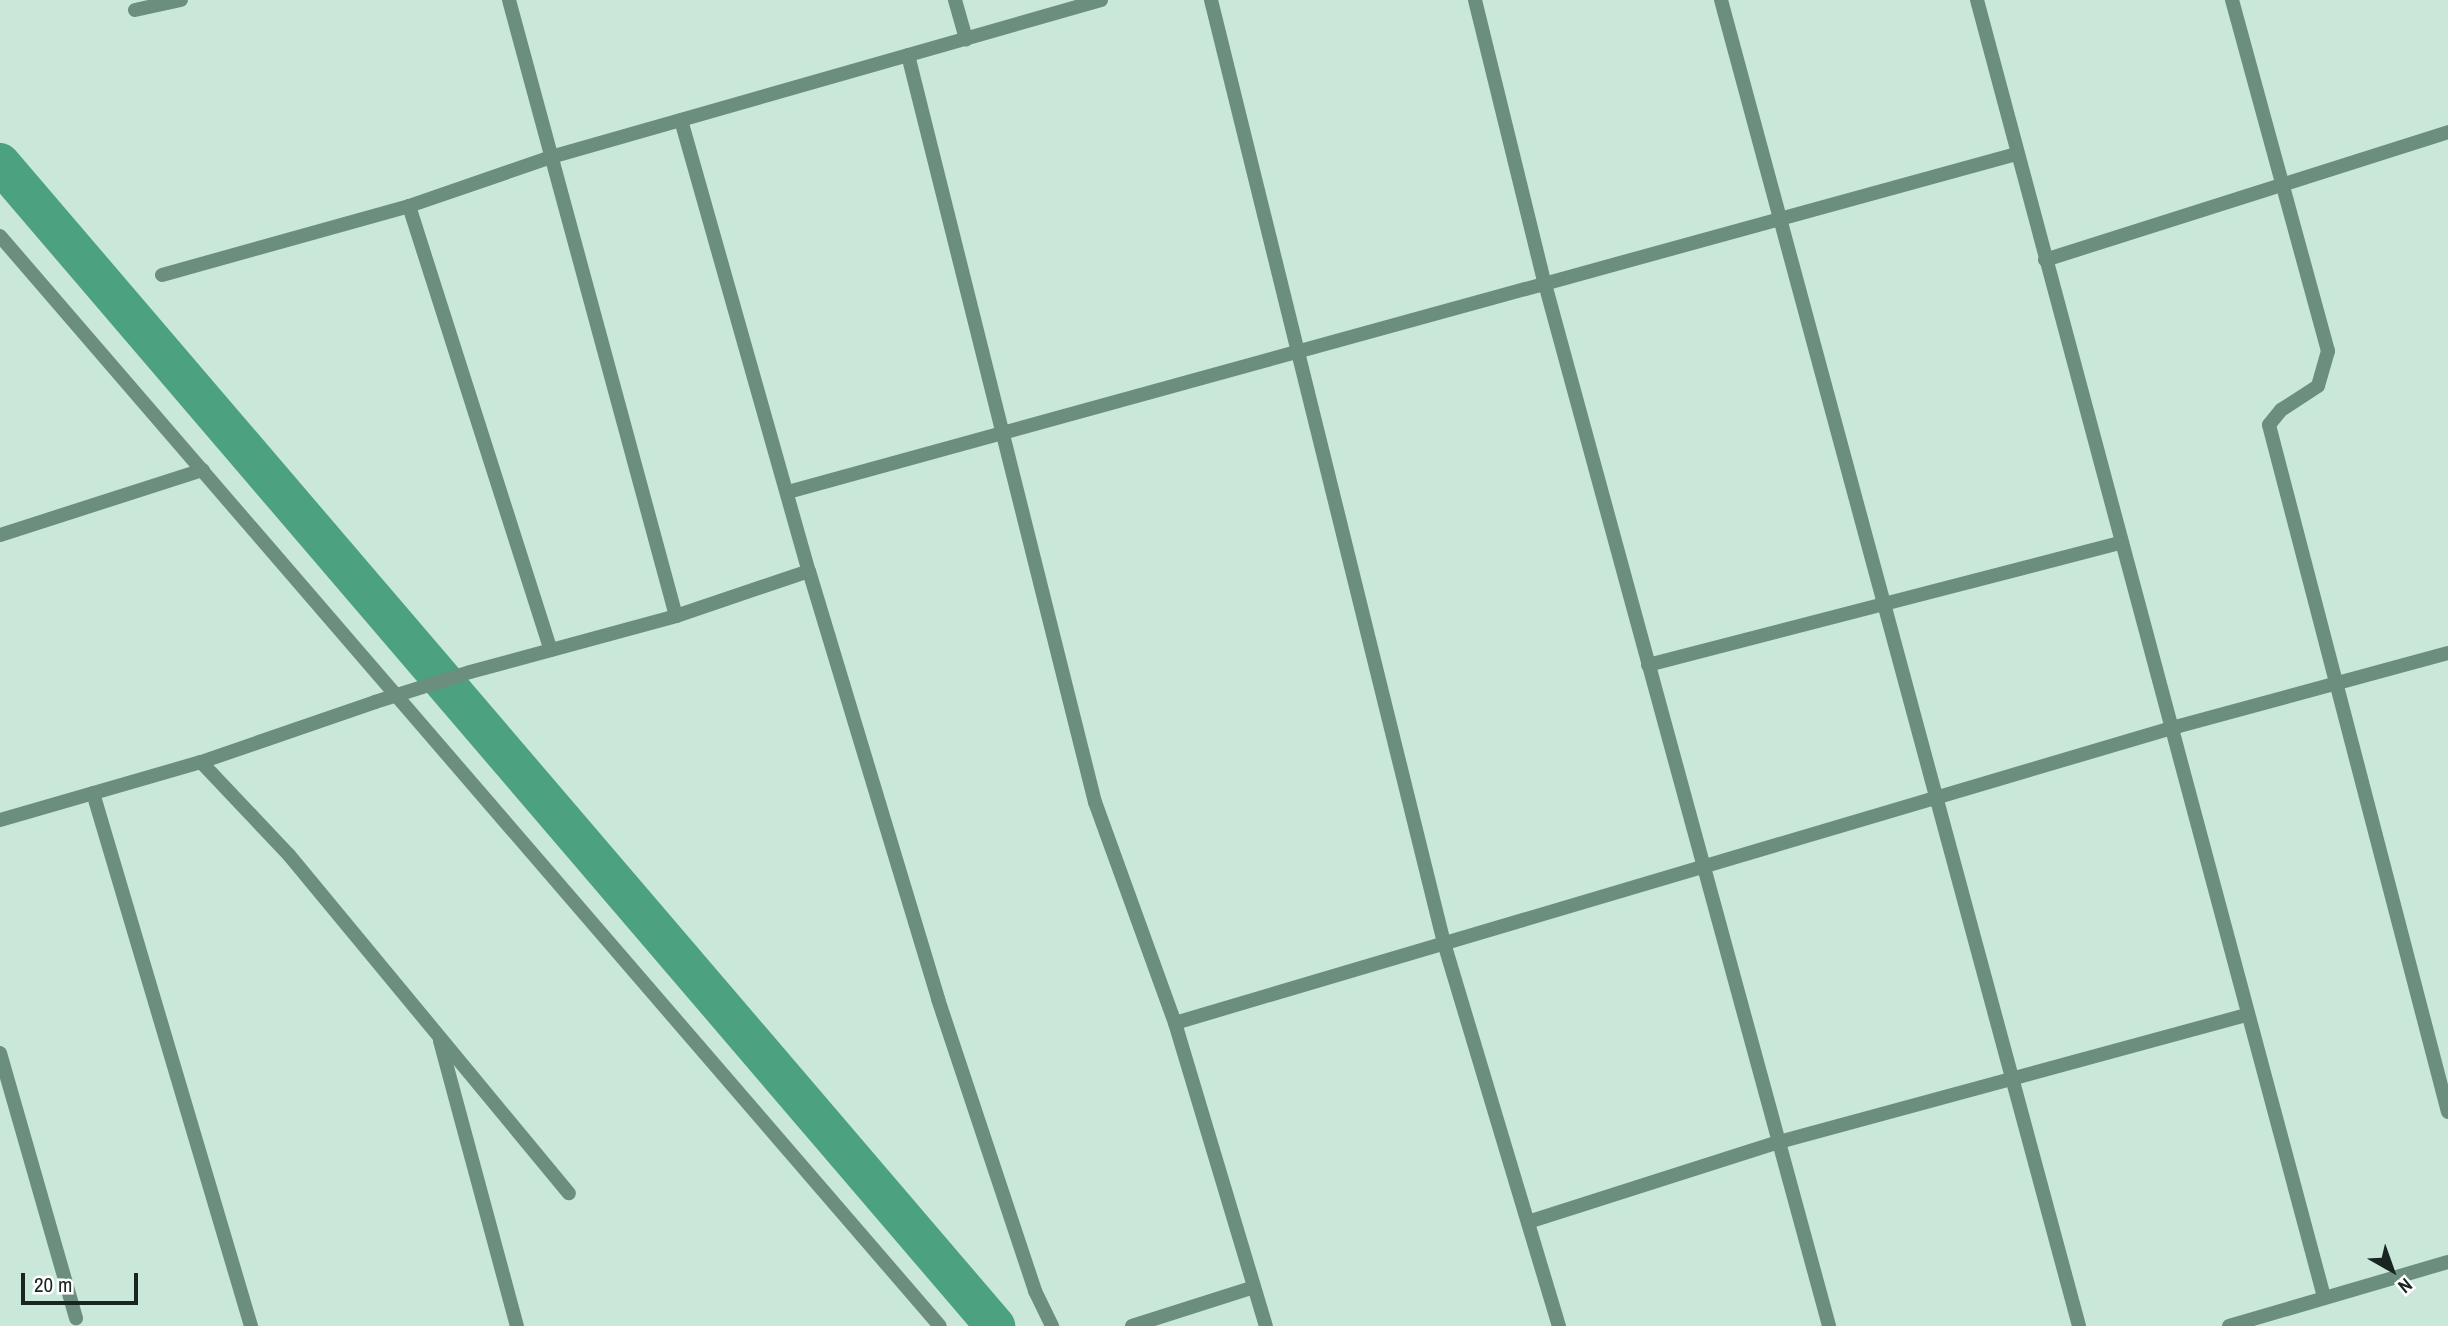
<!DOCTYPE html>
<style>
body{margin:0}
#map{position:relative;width:2448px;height:1326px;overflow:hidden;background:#c9e8da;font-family:"Archivo Narrow",sans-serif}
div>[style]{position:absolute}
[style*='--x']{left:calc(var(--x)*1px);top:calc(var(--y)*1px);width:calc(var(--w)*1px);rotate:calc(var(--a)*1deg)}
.canal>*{height:40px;margin:-20px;padding:0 20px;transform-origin:20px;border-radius:20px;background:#4ca180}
.minor>*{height:14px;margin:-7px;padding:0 7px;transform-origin:7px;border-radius:7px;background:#6c8e7f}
.tertiary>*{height:14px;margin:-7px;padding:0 7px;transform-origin:7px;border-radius:7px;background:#6c8e7f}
.minor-bridge>*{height:14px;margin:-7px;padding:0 7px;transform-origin:7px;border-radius:7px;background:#6c8e7f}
span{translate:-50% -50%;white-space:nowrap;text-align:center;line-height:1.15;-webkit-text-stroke:6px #fff;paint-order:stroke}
.north{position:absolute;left:2357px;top:1235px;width:70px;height:70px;-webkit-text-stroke:5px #fff;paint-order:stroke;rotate:140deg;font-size:19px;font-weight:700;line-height:28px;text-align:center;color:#192520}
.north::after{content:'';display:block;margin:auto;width:24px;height:32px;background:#192520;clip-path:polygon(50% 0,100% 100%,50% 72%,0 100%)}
.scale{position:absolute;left:21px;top:1273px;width:117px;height:32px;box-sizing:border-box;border:4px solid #192520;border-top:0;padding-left:9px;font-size:21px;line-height:24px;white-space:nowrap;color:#192520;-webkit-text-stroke:5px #fff;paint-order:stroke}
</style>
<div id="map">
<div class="canal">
<i style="--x:0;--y:163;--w:1531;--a:49.45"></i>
</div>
<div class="minor">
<i style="--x:955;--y:0;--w:41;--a:74.2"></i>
<i style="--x:1211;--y:0;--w:971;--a:76.12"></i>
<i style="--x:1444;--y:943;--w:400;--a:73.3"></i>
<i style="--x:1475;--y:0;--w:292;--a:76.2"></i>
<i style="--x:1545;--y:284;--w:1080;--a:74.75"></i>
<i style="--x:1721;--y:0;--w:1373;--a:74.89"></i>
<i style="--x:1977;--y:0;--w:1343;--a:75.02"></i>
<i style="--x:2232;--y:0;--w:364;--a:74.7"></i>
<i style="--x:2328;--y:351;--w:36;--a:106"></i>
<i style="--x:2318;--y:386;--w:44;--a:147"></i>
<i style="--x:2281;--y:410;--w:19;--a:129"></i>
<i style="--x:2269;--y:425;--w:710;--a:75.4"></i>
<i style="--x:135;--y:10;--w:47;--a:-12.3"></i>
<i style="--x:908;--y:55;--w:770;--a:75.95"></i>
<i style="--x:1095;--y:802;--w:235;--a:70.1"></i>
<i style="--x:1175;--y:1023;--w:316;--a:73.3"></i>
<i style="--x:681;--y:120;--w:469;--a:74.2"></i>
<i style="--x:809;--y:571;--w:447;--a:73.2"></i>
<i style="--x:938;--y:999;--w:308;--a:71.6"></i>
<i style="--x:1035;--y:1291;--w:39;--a:64"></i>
<i style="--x:409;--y:206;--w:466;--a:72.3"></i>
<i style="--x:2045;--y:260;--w:423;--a:-17.6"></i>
<i style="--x:162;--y:275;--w:256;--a:-15.6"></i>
<i style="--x:409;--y:206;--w:150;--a:-19"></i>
<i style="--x:551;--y:157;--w:572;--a:-15.93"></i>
<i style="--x:788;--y:492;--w:1274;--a:-15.39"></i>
<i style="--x:0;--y:535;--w:213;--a:-17.8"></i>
<i style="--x:676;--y:616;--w:140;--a:-18.7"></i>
<i style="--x:1648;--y:665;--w:487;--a:-14.5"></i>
<i style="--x:470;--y:672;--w:213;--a:-15.2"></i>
<i style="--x:676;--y:616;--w:638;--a:-105.17"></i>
<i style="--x:201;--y:762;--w:128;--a:46.6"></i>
<i style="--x:289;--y:855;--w:439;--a:50.4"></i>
<i style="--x:93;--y:793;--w:556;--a:73.49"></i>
<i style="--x:0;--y:820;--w:209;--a:-16.1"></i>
<i style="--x:201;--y:762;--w:184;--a:-19"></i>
<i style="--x:1175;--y:1023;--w:1036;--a:-16.49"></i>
<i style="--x:2168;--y:729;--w:290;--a:-15.2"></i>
<i style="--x:440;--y:1041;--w:295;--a:74.9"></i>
<i style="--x:0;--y:1053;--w:276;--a:74"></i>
<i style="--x:1528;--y:1222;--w:263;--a:-17.7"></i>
<i style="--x:1779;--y:1142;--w:485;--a:-15.2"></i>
<i style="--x:1132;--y:1326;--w:128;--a:-17.7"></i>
<i style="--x:2229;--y:1326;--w:228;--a:-16.3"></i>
</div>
<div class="tertiary">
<i style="--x:0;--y:236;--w:1439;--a:49.23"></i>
</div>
<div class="minor-bridge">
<i style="--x:375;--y:702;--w:100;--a:-17.5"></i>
</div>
<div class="north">N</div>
<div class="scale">20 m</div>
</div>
